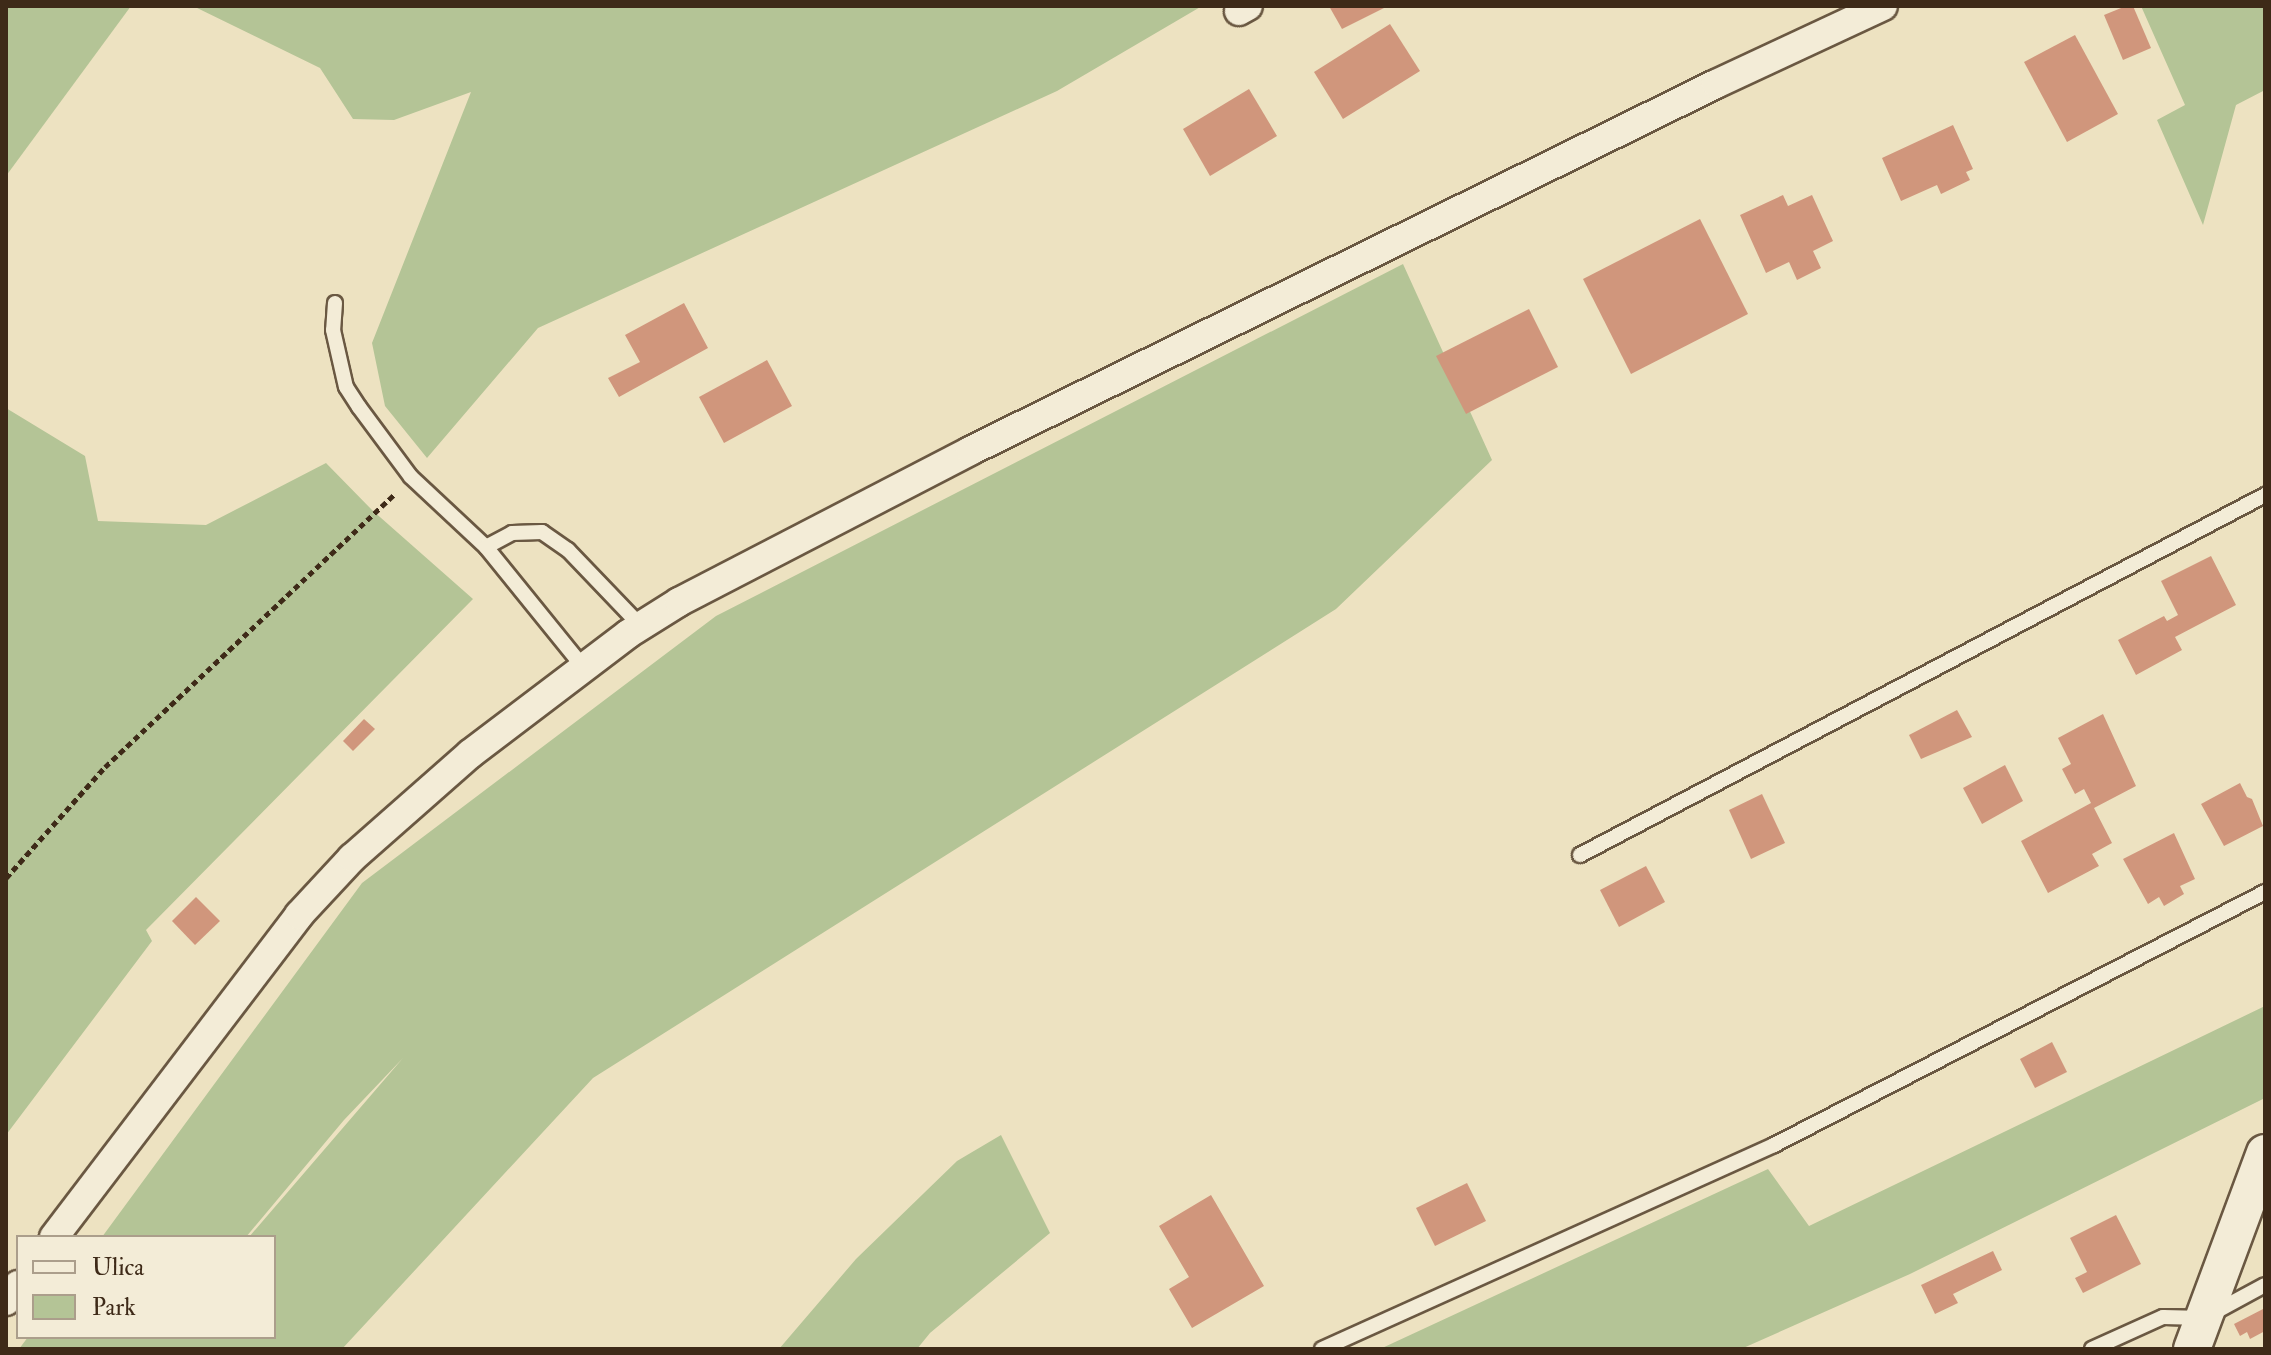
<!DOCTYPE html>
<style>
body{margin:0}
#map{position:relative;width:2271px;height:1355px;overflow:hidden;background:#ede2c1;font-family:"IM FELL Double Pica",serif}
div>[style]{position:absolute}
[style*='--x']{left:calc(var(--x)*1px);top:calc(var(--y)*1px);width:calc(var(--w)*1px);rotate:calc(var(--a)*1deg)}
.green>*{inset:0;background:#b4c496}
.building>*{inset:0;background:#d0967c}
.path>*{height:5px;margin-top:-2.5px;transform-origin:0;background:repeating-linear-gradient(90deg,#3e2a18 0 6px,transparent 0 10px)}
.roads{filter:drop-shadow(2px 0 #6a5842) drop-shadow(-2px 0 #6a5842) drop-shadow(0 2px #6a5842) drop-shadow(0 -2px #6a5842)}
.service>*{height:14px;margin:-7px;padding:0 7px;transform-origin:7px;border-radius:7px;background:#f3ecd7}
.minor>*{height:28px;margin:-14px;padding:0 14px;transform-origin:14px;border-radius:14px;background:#f3ecd7}
.tertiary>*{height:36px;margin:-18px;padding:0 18px;transform-origin:18px;border-radius:18px;background:#f3ecd7}
span{translate:-50% -50%;white-space:nowrap;text-align:center;line-height:1.15;-webkit-text-stroke:8px #f3ecd7;paint-order:stroke}
.frame{position:absolute;inset:0;border:8px solid #3e2a18;pointer-events:none}
.legend{position:absolute;left:16px;top:1235px;width:260px;height:104px;box-sizing:border-box;background:#f3ecd7;border:2px solid #ab9e8b;margin:0;padding:10px 14px;list-style:none;font-size:24px;color:#3e2a18}
.legend li{display:flex;align-items:center;gap:16px;height:40px}
.legend b{width:40px;border:2px solid #ab9e8b}
</style>
<div id="map">
<div class="green">
<i style="clip-path:polygon(6px 6px,131px 6px,6px 176px)"></i>
<i style="clip-path:polygon(193px 6px,1202px 6px,1057px 91px,538px 328px,427px 458px,385px 406px,372px 343px,471px 92px,394px 120px,353px 119px,320px 68px)"></i>
<i style="clip-path:polygon(2141px 6px,2265px 6px,2265px 90px,2236px 105px,2203px 225px,2157px 120px,2185px 105px)"></i>
<i style="clip-path:polygon(1403px 264px,1492px 460px,1336px 609px,593px 1078px,342px 1349px,19px 1349px,28px 1337px,274px 1337px,274px 1237px,249px 1237px,403px 1058px,344px 1120px,246px 1237px,102px 1237px,362px 883px,716px 616px)"></i>
<i style="clip-path:polygon(6px 408px,85px 456px,98px 521px,206px 525px,326px 463px,372px 510px,473px 599px,146px 930px,152px 941px,6px 1135px)"></i>
<i style="clip-path:polygon(2265px 1006px,2265px 1098px,1910px 1274px,1741px 1349px,1380px 1349px,1768px 1169px,1809px 1226px)"></i>
<i style="clip-path:polygon(1001px 1135px,1050px 1233px,930px 1333px,917px 1349px,779px 1349px,856px 1259px,957px 1161px)"></i>
</div>
<div class="building">
<i style="clip-path:polygon(1329px 6px,1388px 6px,1342px 29px)"></i>
<i style="clip-path:polygon(2126px 6px,2133px 6px,2151px 48px,2123px 60px,2104px 15px)"></i>
<i style="clip-path:polygon(1390px 24px,1420px 71px,1343px 119px,1314px 72px)"></i>
<i style="clip-path:polygon(2075px 35px,2118px 114px,2067px 142px,2024px 62px)"></i>
<i style="clip-path:polygon(1249px 89px,1277px 136px,1210px 176px,1183px 129px)"></i>
<i style="clip-path:polygon(1953px 125px,1973px 169px,1966px 172px,1970px 180px,1941px 194px,1937px 185px,1901px 201px,1882px 158px)"></i>
<i style="clip-path:polygon(1783px 195px,1788px 206px,1812px 195px,1833px 241px,1813px 251px,1821px 268px,1797px 280px,1789px 262px,1766px 273px,1740px 215px)"></i>
<i style="clip-path:polygon(1700px 219px,1748px 314px,1631px 374px,1583px 279px)"></i>
<i style="clip-path:polygon(684px 303px,708px 348px,619px 397px,608px 378px,640px 362px,625px 335px)"></i>
<i style="clip-path:polygon(1529px 309px,1558px 367px,1466px 414px,1436px 356px)"></i>
<i style="clip-path:polygon(767px 360px,792px 406px,724px 443px,699px 397px)"></i>
<i style="clip-path:polygon(2211px 556px,2236px 605px,2175px 637px,2182px 650px,2136px 675px,2118px 640px,2164px 616px,2167px 621px,2178px 615px,2161px 581px)"></i>
<i style="clip-path:polygon(1957px 710px,1972px 737px,1921px 759px,1909px 735px)"></i>
<i style="clip-path:polygon(2103px 714px,2136px 786px,2094px 808px,2112px 843px,2092px 854px,2099px 866px,2048px 893px,2021px 841px,2091px 803px,2084px 789px,2075px 794px,2062px 769px,2071px 764px,2058px 738px)"></i>
<i style="clip-path:polygon(364px 719px,375px 729px,353px 751px,343px 741px)"></i>
<i style="clip-path:polygon(2005px 765px,2023px 801px,1982px 824px,1963px 788px)"></i>
<i style="clip-path:polygon(2240px 783px,2247px 797px,2252px 799px,2263px 826px,2224px 846px,2201px 804px)"></i>
<i style="clip-path:polygon(1762px 794px,1785px 843px,1751px 859px,1729px 810px)"></i>
<i style="clip-path:polygon(2174px 833px,2195px 879px,2180px 886px,2184px 894px,2164px 906px,2159px 897px,2148px 904px,2123px 859px)"></i>
<i style="clip-path:polygon(1646px 866px,1665px 902px,1619px 927px,1600px 890px)"></i>
<i style="clip-path:polygon(196px 897px,220px 921px,195px 945px,172px 921px)"></i>
<i style="clip-path:polygon(2052px 1042px,2067px 1072px,2035px 1088px,2020px 1059px)"></i>
<i style="clip-path:polygon(1467px 1183px,1486px 1221px,1435px 1246px,1416px 1208px)"></i>
<i style="clip-path:polygon(1211px 1195px,1264px 1286px,1192px 1328px,1169px 1289px,1189px 1277px,1159px 1226px)"></i>
<i style="clip-path:polygon(2116px 1215px,2141px 1264px,2083px 1293px,2075px 1278px,2087px 1272px,2070px 1238px)"></i>
<i style="clip-path:polygon(1993px 1251px,2002px 1270px,1953px 1294px,1958px 1303px,1935px 1314px,1921px 1285px)"></i>
<i style="clip-path:polygon(2265px 1308px,2265px 1331px,2250px 1339px,2247px 1332px,2240px 1336px,2234px 1324px)"></i>
</div>
<div class="path">
<i style="--x:6;--y:878;--w:149;--a:-48.3"></i>
<i style="--x:105;--y:767;--w:397;--a:-43.3"></i>
</div>
<div class="roads">
<div class="service">
<i style="--x:335;--y:303;--w:27;--a:94"></i>
<i style="--x:333;--y:330;--w:58;--a:77.2"></i>
<i style="--x:346;--y:387;--w:24;--a:57"></i>
<i style="--x:359;--y:407;--w:87;--a:53.4"></i>
<i style="--x:411;--y:477;--w:103;--a:43"></i>
<i style="--x:486;--y:547;--w:156;--a:51"></i>
<i style="--x:486;--y:547;--w:30;--a:-28"></i>
<i style="--x:512;--y:533;--w:30;--a:-2"></i>
<i style="--x:542;--y:532;--w:32;--a:35"></i>
<i style="--x:568;--y:550;--w:105;--a:46.2"></i>
<i style="--x:1580;--y:855;--w:774;--a:-27.72"></i>
<i style="--x:1322;--y:1349;--w:496;--a:-24.3"></i>
<i style="--x:1774;--y:1145;--w:552;--a:-27.26"></i>
<i style="--x:2092;--y:1349;--w:78;--a:-24.3"></i>
<i style="--x:2163;--y:1317;--w:41;--a:1.4"></i>
<i style="--x:2204;--y:1318;--w:69;--a:-28.4"></i>
</div>
<div class="minor">
<i style="--x:1239;--y:11;--w:10;--a:-29"></i>
<i style="--x:54;--y:1237;--w:405;--a:-52.7"></i>
<i style="--x:299;--y:915;--w:78;--a:-47.1"></i>
<i style="--x:352;--y:858;--w:157;--a:-41.4"></i>
<i style="--x:470;--y:754;--w:198;--a:-37.2"></i>
<i style="--x:628;--y:634;--w:60;--a:-32.1"></i>
<i style="--x:679;--y:602;--w:328;--a:-27.4"></i>
<i style="--x:970;--y:451;--w:831;--a:-26.2"></i>
<i style="--x:1716;--y:84;--w:184;--a:-25"></i>
<i style="--x:6;--y:1301;--w:20;--a:-53"></i>
</div>
<div class="tertiary">
<i style="--x:2192;--y:1349;--w:209;--a:-69.6"></i>
</div>
</div>
<div class="frame"></div>
<ul class="legend">
<li><b style="height:10px;background:#f3ecd7"></b>Ulica</li>
<li><b style="height:22px;background:#b4c496"></b>Park</li>
</ul>
</div>
